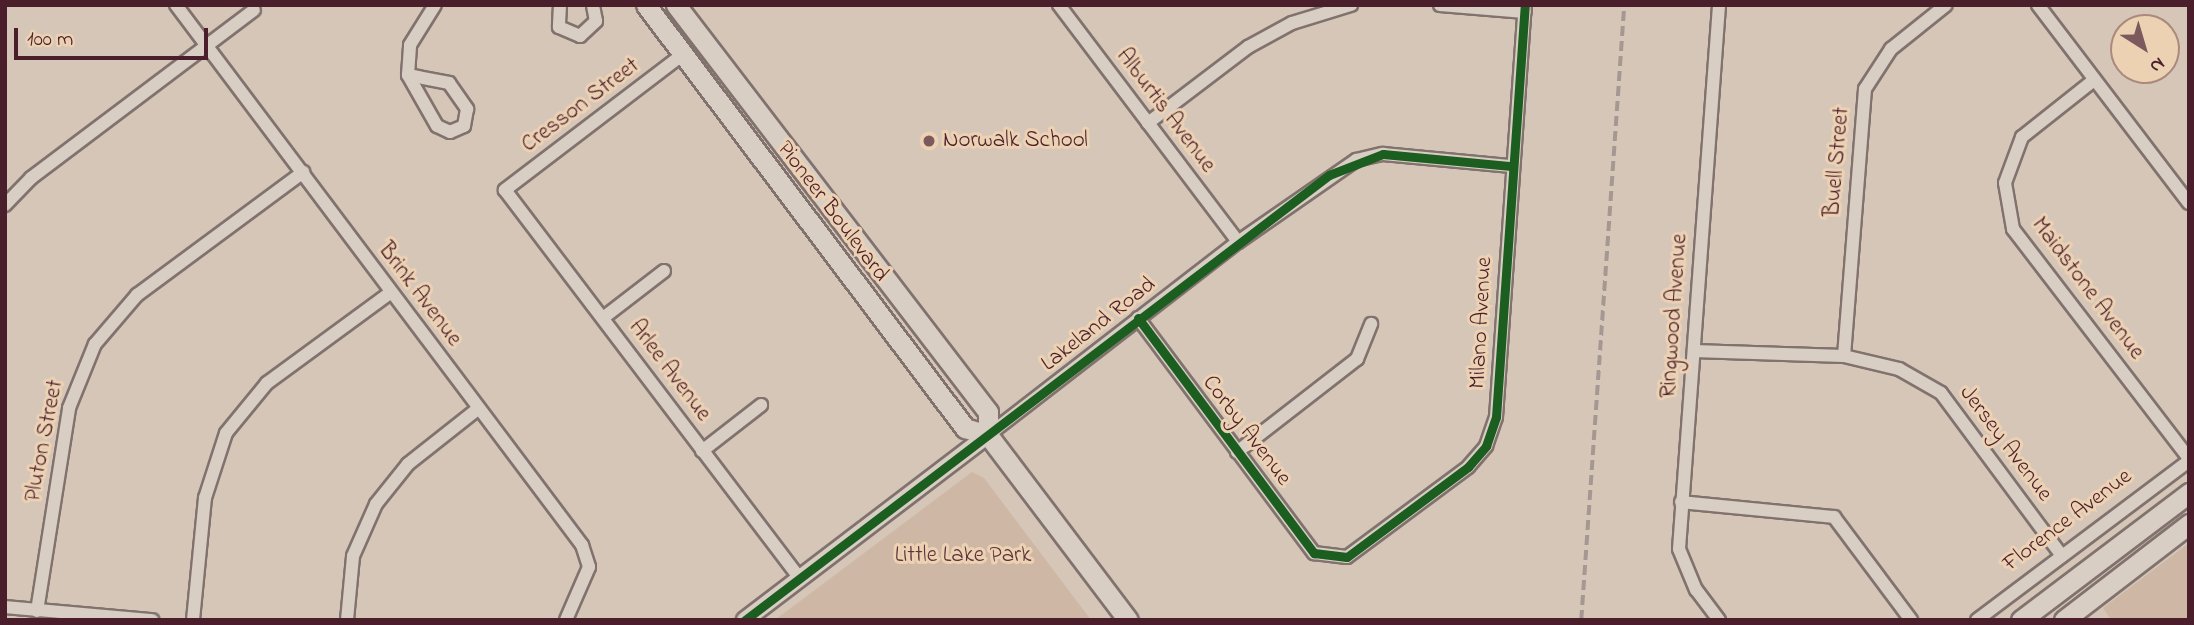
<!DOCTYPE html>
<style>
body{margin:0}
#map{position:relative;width:2194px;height:625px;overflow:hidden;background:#d5c6b8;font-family:"Indie Flower",sans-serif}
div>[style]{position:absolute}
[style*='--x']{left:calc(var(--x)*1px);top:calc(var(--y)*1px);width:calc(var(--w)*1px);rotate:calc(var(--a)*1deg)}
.green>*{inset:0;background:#ceb7a5}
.roads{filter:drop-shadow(2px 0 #81726e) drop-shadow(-2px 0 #81726e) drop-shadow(0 2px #81726e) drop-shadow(0 -2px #81726e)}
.minor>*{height:12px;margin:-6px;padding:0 6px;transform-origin:6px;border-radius:6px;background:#d8cec4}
.tertiary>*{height:16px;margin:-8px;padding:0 8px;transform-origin:8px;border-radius:8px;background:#d8cec4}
.primary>*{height:19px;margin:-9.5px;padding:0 9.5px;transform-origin:9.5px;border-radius:9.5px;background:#d8cec4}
.rail>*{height:3.5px;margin-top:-1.75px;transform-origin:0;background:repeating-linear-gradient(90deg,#a59893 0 10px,transparent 0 15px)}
.cycleway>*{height:9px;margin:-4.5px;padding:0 4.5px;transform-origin:4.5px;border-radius:4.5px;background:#1b5e20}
.dots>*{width:19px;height:19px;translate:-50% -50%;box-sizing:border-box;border:4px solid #ecd1b3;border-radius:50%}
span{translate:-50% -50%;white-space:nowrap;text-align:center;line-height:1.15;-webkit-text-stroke:6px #ecd1b3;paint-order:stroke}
.street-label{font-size:23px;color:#4a1f2b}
.poi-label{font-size:23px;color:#4a1f2b}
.left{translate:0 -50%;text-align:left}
.park-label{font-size:23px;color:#5d343b}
.frame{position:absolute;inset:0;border:7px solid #4a1f2b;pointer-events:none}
.north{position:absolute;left:2110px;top:14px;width:70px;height:70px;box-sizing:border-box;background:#ecd1b3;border:2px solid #ab8a7d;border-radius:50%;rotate:143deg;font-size:19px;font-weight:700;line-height:28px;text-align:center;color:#4a1f2b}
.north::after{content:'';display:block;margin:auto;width:24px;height:32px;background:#7b595c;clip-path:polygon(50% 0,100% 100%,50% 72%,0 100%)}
.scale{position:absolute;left:14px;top:28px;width:194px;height:32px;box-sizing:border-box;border:4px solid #4a1f2b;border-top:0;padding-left:9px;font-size:21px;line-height:24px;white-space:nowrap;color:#4a1f2b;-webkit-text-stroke:5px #ecd1b3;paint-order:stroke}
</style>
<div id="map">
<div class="green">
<i style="clip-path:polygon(972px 472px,984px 478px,1091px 620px,775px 620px)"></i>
<i style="clip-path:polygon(2189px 543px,2189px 620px,2111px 620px,2103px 608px)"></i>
</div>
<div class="roads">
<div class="minor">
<i style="--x:176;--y:5;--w:676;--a:53.06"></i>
<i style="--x:582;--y:545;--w:23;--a:72"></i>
<i style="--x:589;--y:567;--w:58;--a:113.5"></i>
<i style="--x:560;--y:5;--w:22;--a:93"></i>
<i style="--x:559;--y:27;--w:23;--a:23"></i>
<i style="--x:580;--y:36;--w:22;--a:-43"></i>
<i style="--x:596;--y:21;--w:16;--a:-101"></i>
<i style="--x:1059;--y:5;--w:297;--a:52.9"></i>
<i style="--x:1440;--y:5;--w:85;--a:4.7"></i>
<i style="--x:2038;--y:5;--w:249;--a:52.7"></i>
<i style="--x:682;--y:55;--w:223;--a:142.7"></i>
<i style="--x:505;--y:190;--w:487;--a:52.8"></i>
<i style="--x:408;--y:75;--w:42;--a:11"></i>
<i style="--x:449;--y:83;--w:32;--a:55"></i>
<i style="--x:467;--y:109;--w:17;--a:100"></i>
<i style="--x:464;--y:126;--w:15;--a:157"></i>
<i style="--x:450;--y:132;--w:14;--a:-155"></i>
<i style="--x:437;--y:126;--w:59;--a:-119.6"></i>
<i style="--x:408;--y:75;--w:30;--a:-86"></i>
<i style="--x:410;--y:45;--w:47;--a:-58"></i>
<i style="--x:2094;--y:80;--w:92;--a:141.6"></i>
<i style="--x:2022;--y:137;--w:49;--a:110.3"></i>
<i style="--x:2005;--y:183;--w:47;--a:80.1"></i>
<i style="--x:2013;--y:229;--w:289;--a:52.5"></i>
<i style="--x:1148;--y:123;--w:126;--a:-37.2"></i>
<i style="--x:1248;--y:47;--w:50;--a:-28.6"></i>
<i style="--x:1292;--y:23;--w:62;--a:-17"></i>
<i style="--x:5;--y:205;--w:37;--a:-46"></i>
<i style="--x:31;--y:178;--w:279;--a:-37"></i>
<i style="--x:603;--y:318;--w:77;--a:-37.6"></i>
<i style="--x:1138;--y:318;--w:294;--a:53.2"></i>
<i style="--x:1314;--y:553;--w:33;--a:7"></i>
<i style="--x:1347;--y:557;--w:151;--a:-36.6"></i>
<i style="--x:1468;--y:467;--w:28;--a:-49"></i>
<i style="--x:1486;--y:446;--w:31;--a:-71"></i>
<i style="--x:1496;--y:417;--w:413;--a:-86"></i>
<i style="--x:1694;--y:351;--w:150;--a:1.9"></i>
<i style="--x:1844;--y:356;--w:57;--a:13.3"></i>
<i style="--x:1899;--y:369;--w:48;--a:29.7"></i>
<i style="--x:1941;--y:393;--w:203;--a:53.4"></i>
<i style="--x:1844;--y:356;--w:268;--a:-85.5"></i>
<i style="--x:1865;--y:89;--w:48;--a:-57"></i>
<i style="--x:1891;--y:49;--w:70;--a:-38.7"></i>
<i style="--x:988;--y:435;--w:316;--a:-37.7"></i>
<i style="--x:1238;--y:242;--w:144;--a:-34.8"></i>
<i style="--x:1356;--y:160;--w:28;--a:-13"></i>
<i style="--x:1383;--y:154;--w:129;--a:5.4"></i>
<i style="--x:702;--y:451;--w:75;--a:-37.9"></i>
<i style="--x:1237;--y:452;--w:152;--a:-37.8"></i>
<i style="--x:1357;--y:359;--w:38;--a:-68"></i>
<i style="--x:1681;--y:502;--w:154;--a:5.6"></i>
<i style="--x:1834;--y:517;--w:129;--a:53.2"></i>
<i style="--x:5;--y:607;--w:148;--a:5.1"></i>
<i style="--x:37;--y:611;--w:206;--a:-81"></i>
<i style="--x:69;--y:408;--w:69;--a:-67.9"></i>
<i style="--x:95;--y:344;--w:65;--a:-49.4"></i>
<i style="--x:137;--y:295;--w:207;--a:-36.5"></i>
<i style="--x:193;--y:620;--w:123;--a:-84.4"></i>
<i style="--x:205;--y:498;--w:68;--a:-72.1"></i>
<i style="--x:226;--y:433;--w:65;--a:-50.6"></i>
<i style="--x:267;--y:383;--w:152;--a:-36.2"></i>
<i style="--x:347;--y:620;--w:64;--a:-84.6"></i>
<i style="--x:353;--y:556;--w:57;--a:-66.1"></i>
<i style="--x:376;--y:504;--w:51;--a:-51.3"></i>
<i style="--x:408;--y:464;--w:90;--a:-38.3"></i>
<i style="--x:1719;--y:620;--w:38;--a:-127"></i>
<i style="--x:1696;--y:590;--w:44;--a:-112.5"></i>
<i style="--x:1679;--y:549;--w:545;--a:-85.79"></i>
<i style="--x:1977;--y:620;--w:265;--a:-36.9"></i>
</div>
<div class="tertiary">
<i style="--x:745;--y:620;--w:305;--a:-37.3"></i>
</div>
<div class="primary">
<i style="--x:646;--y:5;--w:530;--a:52.98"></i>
<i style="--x:965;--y:428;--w:24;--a:17"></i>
<i style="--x:676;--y:5;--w:513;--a:52.53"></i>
<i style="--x:988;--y:412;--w:23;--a:90"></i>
<i style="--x:988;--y:435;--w:232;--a:52.9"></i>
<i style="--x:2021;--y:620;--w:211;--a:-37.1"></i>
<i style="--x:2064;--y:620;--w:158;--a:-37.5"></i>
</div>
</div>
<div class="rail">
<i style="--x:1581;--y:620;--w:617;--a:-86"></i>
</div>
<div class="cycleway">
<i style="--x:1138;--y:318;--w:294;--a:53.2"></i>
<i style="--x:1314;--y:553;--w:33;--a:7"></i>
<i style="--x:1347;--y:557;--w:151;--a:-36.6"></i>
<i style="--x:1468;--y:467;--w:28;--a:-49"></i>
<i style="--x:1486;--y:446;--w:31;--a:-71"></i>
<i style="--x:1496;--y:417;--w:413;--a:-86"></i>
<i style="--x:745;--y:620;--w:734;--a:-37.31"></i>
<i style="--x:1329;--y:175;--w:58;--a:-21.3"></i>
<i style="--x:1383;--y:154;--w:129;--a:5.4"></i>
</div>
<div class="dots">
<i style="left:929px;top:141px;background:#7b595c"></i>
</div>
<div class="street-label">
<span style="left:581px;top:106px;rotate:-37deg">Cresson Street</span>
<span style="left:1165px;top:111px;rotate:53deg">Alburtis Avenue</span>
<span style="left:1838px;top:162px;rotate:-85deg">Buell Street</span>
<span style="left:832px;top:212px;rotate:53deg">Pioneer Boulevard</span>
<span style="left:2087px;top:289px;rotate:53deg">Maidstone Avenue</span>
<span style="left:419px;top:295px;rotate:53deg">Brink Avenue</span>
<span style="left:1675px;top:316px;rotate:-86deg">Ringwood Avenue</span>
<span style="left:1482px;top:323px;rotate:-87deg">Milano Avenue</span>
<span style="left:1099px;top:325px;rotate:-38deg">Lakeland Road</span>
<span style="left:669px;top:371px;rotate:53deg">Arlee Avenue</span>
<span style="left:1246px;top:431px;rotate:53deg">Corby Avenue</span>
<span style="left:45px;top:441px;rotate:-79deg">Pluton Street</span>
<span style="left:2005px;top:444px;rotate:53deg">Jersey Avenue</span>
<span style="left:2068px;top:521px;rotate:-37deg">Florence Avenue</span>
</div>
<div class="poi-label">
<span class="left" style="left:943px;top:141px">Norwalk School</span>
</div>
<div class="park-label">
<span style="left:963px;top:556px">Little Lake Park</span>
</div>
<div class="frame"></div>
<div class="north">N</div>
<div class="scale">100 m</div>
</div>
